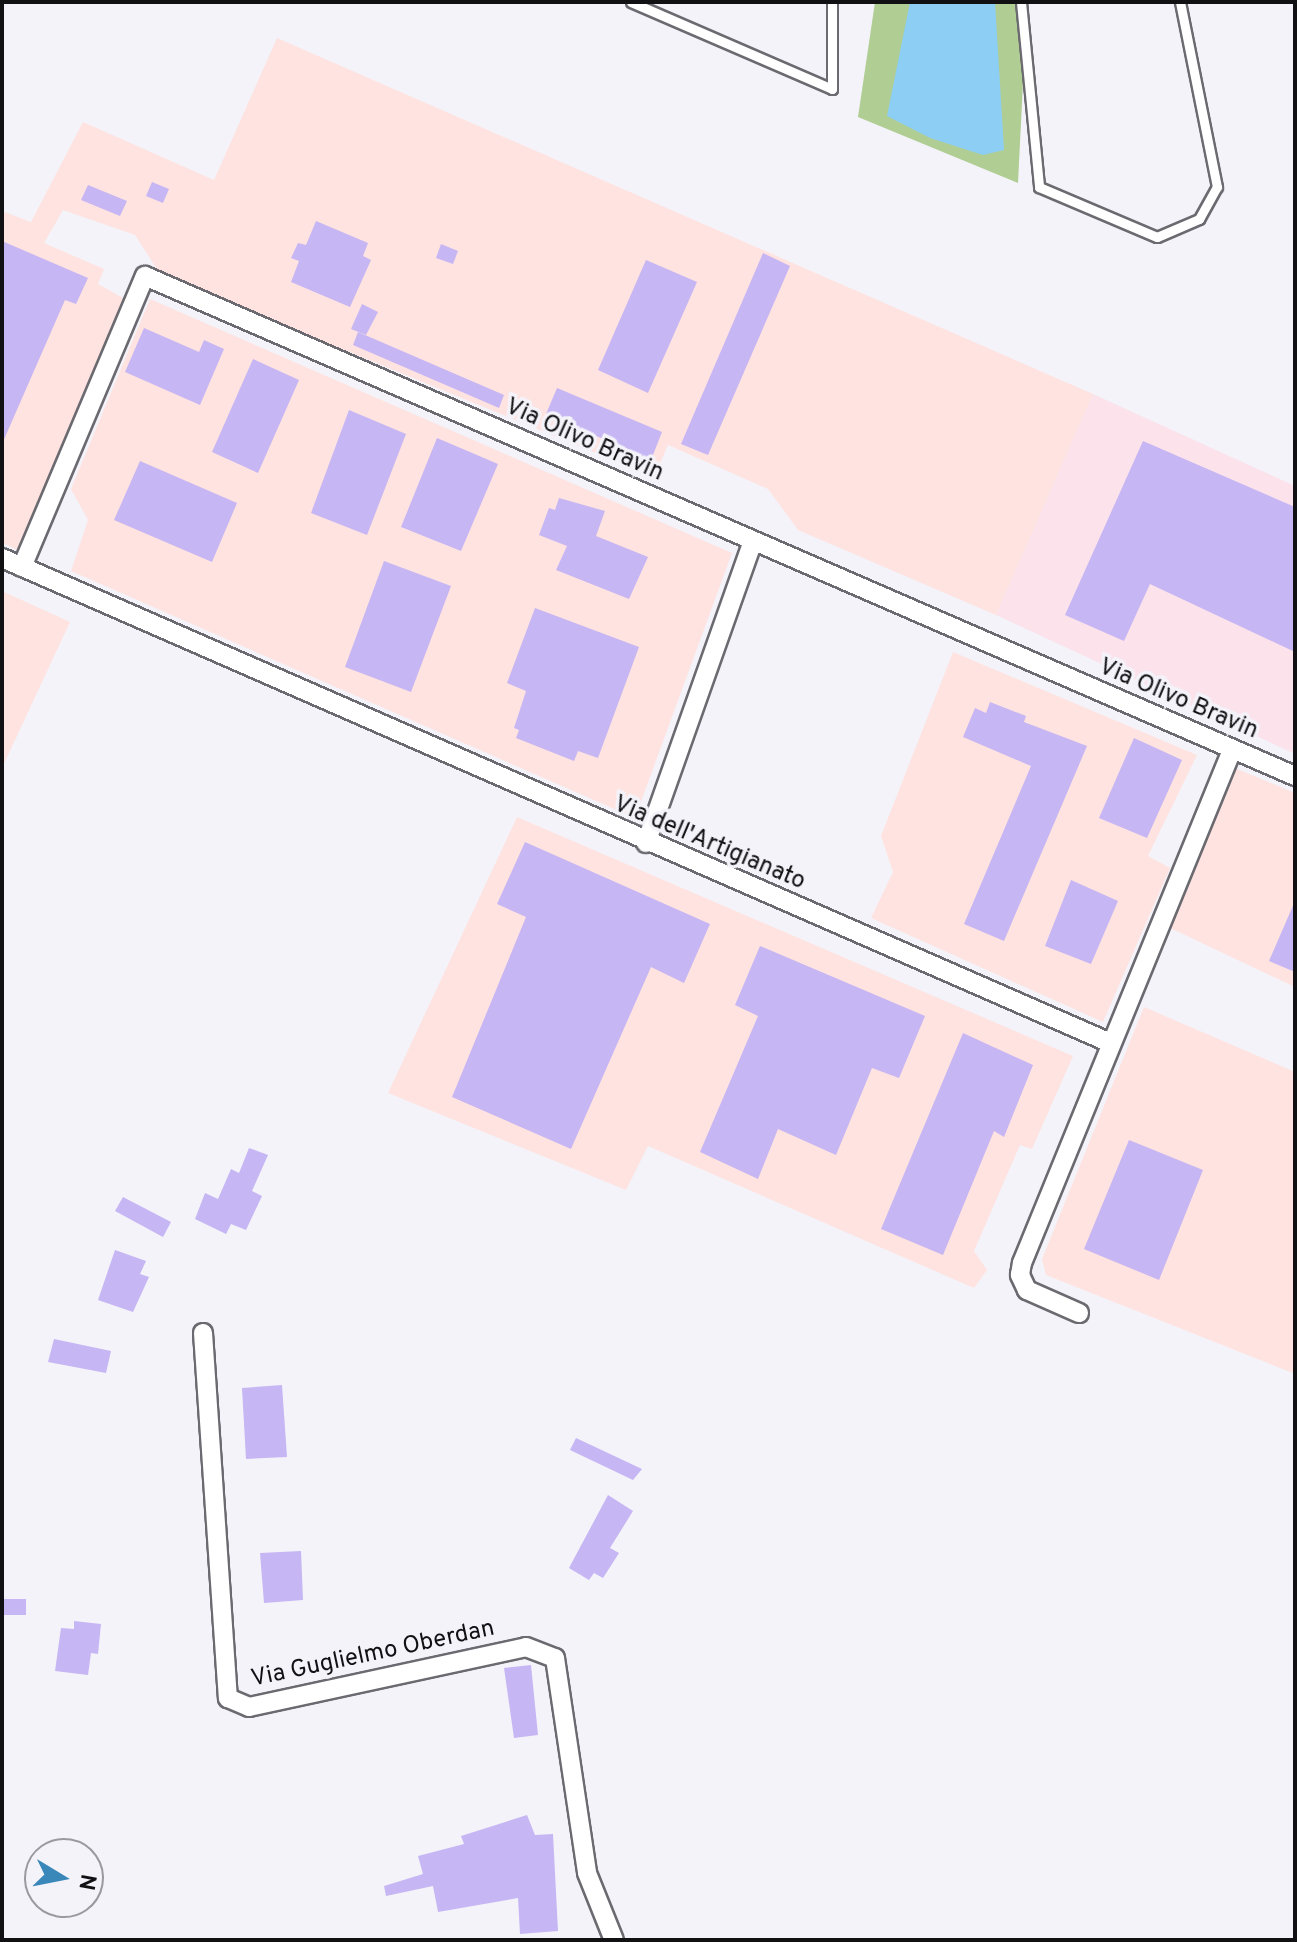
<!DOCTYPE html>
<style>
body{margin:0}
#map{position:relative;width:1297px;height:1942px;overflow:hidden;background:#f4f3fa;font-family:Overpass,sans-serif}
div>[style]{position:absolute}
[style*='--x']{left:calc(var(--x)*1px);top:calc(var(--y)*1px);width:calc(var(--w)*1px);rotate:calc(var(--a)*1deg)}
.commercial>*{inset:0;background:#fbe2eb}
.industrial>*{inset:0;background:#fee3e0}
.green>*{inset:0;background:#b0cd93}
.water>*{inset:0;background:#8ccef4}
.building>*{inset:0;background:#c6b6f3}
.roads{filter:drop-shadow(2px 0 #6b6a70) drop-shadow(-2px 0 #6b6a70) drop-shadow(0 2px #6b6a70) drop-shadow(0 -2px #6b6a70)}
.service>*{height:9px;margin:-4.5px;padding:0 4.5px;transform-origin:4.5px;border-radius:4.5px;background:#fff}
.minor>*{height:18px;margin:-9px;padding:0 9px;transform-origin:9px;border-radius:9px;background:#fff}
span{translate:-50% -50%;white-space:nowrap;text-align:center;line-height:1.15;-webkit-text-stroke:7px #f4f3fa;paint-order:stroke}
.street-label{font-size:24px;color:#111113}
.frame{position:absolute;inset:0;border:4px solid #111113;pointer-events:none}
.north{position:absolute;left:24px;top:1838px;width:80px;height:80px;box-sizing:border-box;background:#f4f3fa;border:2px solid #99999e;border-radius:50%;rotate:100deg;font-size:22px;font-weight:700;line-height:32px;text-align:center;color:#111113}
.north::after{content:'';display:block;margin:auto;width:28px;height:36px;background:#3a88ba;clip-path:polygon(50% 0,100% 100%,50% 72%,0 100%)}
</style>
<div id="map">
<div class="commercial">
<i style="clip-path:polygon(1093px 394px,1295px 486px,1295px 754px,996px 615px)"></i>
</div>
<div class="industrial">
<i style="clip-path:polygon(277px 38px,1093px 394px,996px 615px,798px 530px,768px 489px,668px 445px,654px 477px,160px 274px,135px 235px,63px 210px,44px 243px,104px 269px,98px 284px,123px 298px,20px 551px,2px 543px,2px 211px,31px 222px,83px 122px,214px 180px)"></i>
<i style="clip-path:polygon(150px 299px,732px 553px,635px 818px,71px 571px,88px 520px,71px 489px)"></i>
<i style="clip-path:polygon(2px 591px,70px 622px,2px 768px)"></i>
<i style="clip-path:polygon(953px 652px,1197px 755px,1148px 856px,1170px 868px,1103px 1022px,871px 918px,893px 872px,881px 836px)"></i>
<i style="clip-path:polygon(1235px 768px,1295px 793px,1295px 987px,1168px 927px)"></i>
<i style="clip-path:polygon(517px 817px,1073px 1056px,1032px 1149px,1020px 1145px,974px 1251px,987px 1270px,974px 1288px,648px 1146px,626px 1190px,388px 1093px)"></i>
<i style="clip-path:polygon(1144px 1007px,1295px 1072px,1295px 1374px,1046px 1275px,1042px 1259px)"></i>
</div>
<div class="green">
<i style="clip-path:polygon(875px 2px,1027px 2px,1018px 183px,858px 117px)"></i>
</div>
<div class="water">
<i style="clip-path:polygon(910px 2px,995px 2px,1004px 150px,983px 155px,930px 138px,887px 116px)"></i>
</div>
<div class="building">
<i style="clip-path:polygon(152px 182px,169px 189px,163px 203px,146px 196px)"></i>
<i style="clip-path:polygon(88px 185px,127px 201px,120px 216px,81px 200px)"></i>
<i style="clip-path:polygon(316px 221px,368px 243px,363px 256px,371px 260px,350px 307px,291px 282px,299px 261px,291px 258px,298px 243px,306px 245px)"></i>
<i style="clip-path:polygon(2px 241px,88px 278px,76px 304px,65px 300px,2px 444px)"></i>
<i style="clip-path:polygon(441px 244px,458px 251px,453px 264px,436px 258px)"></i>
<i style="clip-path:polygon(763px 253px,790px 266px,708px 455px,681px 444px)"></i>
<i style="clip-path:polygon(646px 260px,697px 282px,648px 393px,598px 370px)"></i>
<i style="clip-path:polygon(362px 304px,378px 312px,366px 335px,351px 329px)"></i>
<i style="clip-path:polygon(144px 328px,199px 352px,204px 340px,224px 349px,200px 405px,125px 372px)"></i>
<i style="clip-path:polygon(358px 332px,504px 395px,499px 408px,353px 345px)"></i>
<i style="clip-path:polygon(253px 359px,299px 380px,258px 473px,212px 452px)"></i>
<i style="clip-path:polygon(557px 388px,662px 432px,651px 460px,546px 414px)"></i>
<i style="clip-path:polygon(349px 410px,406px 434px,367px 535px,311px 513px)"></i>
<i style="clip-path:polygon(437px 438px,498px 464px,461px 551px,401px 527px)"></i>
<i style="clip-path:polygon(1143px 441px,1295px 507px,1295px 652px,1150px 584px,1124px 641px,1065px 615px)"></i>
<i style="clip-path:polygon(140px 461px,237px 503px,212px 562px,114px 520px)"></i>
<i style="clip-path:polygon(559px 498px,605px 511px,596px 536px,648px 557px,629px 599px,556px 570px,567px 546px,539px 535px,549px 508px,555px 510px)"></i>
<i style="clip-path:polygon(384px 561px,451px 586px,411px 692px,345px 667px)"></i>
<i style="clip-path:polygon(535px 608px,639px 647px,598px 758px,578px 751px,574px 761px,516px 738px,519px 730px,514px 728px,526px 691px,507px 683px)"></i>
<i style="clip-path:polygon(990px 702px,1026px 716px,1024px 722px,1087px 746px,1004px 941px,964px 924px,1031px 766px,963px 737px,975px 708px,986px 713px)"></i>
<i style="clip-path:polygon(1134px 738px,1182px 760px,1147px 838px,1099px 818px)"></i>
<i style="clip-path:polygon(525px 842px,710px 924px,684px 983px,651px 967px,571px 1149px,452px 1097px,526px 917px,497px 904px)"></i>
<i style="clip-path:polygon(1071px 880px,1118px 901px,1091px 964px,1045px 946px)"></i>
<i style="clip-path:polygon(1295px 901px,1295px 972px,1269px 961px)"></i>
<i style="clip-path:polygon(760px 946px,925px 1016px,899px 1078px,872px 1068px,836px 1155px,778px 1129px,758px 1179px,700px 1152px,758px 1016px,735px 1005px)"></i>
<i style="clip-path:polygon(963px 1033px,1033px 1065px,1004px 1137px,994px 1131px,943px 1255px,881px 1229px)"></i>
<i style="clip-path:polygon(1129px 1140px,1203px 1170px,1159px 1280px,1084px 1249px)"></i>
<i style="clip-path:polygon(249px 1148px,268px 1155px,252px 1191px,262px 1196px,246px 1230px,231px 1224px,226px 1234px,195px 1219px,205px 1193px,218px 1199px,231px 1169px,239px 1173px)"></i>
<i style="clip-path:polygon(123px 1197px,171px 1222px,163px 1237px,115px 1211px)"></i>
<i style="clip-path:polygon(115px 1250px,146px 1261px,140px 1274px,149px 1277px,133px 1312px,98px 1300px)"></i>
<i style="clip-path:polygon(54px 1339px,111px 1351px,106px 1373px,48px 1362px)"></i>
<i style="clip-path:polygon(282px 1385px,287px 1457px,246px 1459px,242px 1388px)"></i>
<i style="clip-path:polygon(576px 1438px,642px 1469px,633px 1480px,570px 1450px)"></i>
<i style="clip-path:polygon(608px 1495px,633px 1511px,610px 1548px,619px 1553px,603px 1578px,594px 1573px,589px 1580px,569px 1568px)"></i>
<i style="clip-path:polygon(301px 1551px,303px 1600px,264px 1603px,260px 1553px)"></i>
<i style="clip-path:polygon(2px 1599px,26px 1599px,26px 1615px,2px 1615px)"></i>
<i style="clip-path:polygon(74px 1621px,101px 1624px,98px 1654px,91px 1653px,88px 1675px,55px 1671px,61px 1628px,74px 1629px)"></i>
<i style="clip-path:polygon(531px 1665px,538px 1735px,514px 1738px,504px 1668px)"></i>
<i style="clip-path:polygon(527px 1815px,535px 1835px,553px 1834px,558px 1931px,520px 1934px,518px 1898px,438px 1912px,433px 1886px,386px 1896px,384px 1886px,423px 1874px,418px 1856px,464px 1844px,461px 1836px)"></i>
</div>
<div class="roads">
<div class="service">
<i style="--x:631;--y:2;--w:219;--a:23.4"></i>
<i style="--x:832;--y:89;--w:87;--a:-90"></i>
<i style="--x:1021;--y:2;--w:186;--a:84.4"></i>
<i style="--x:1039;--y:187;--w:128;--a:23"></i>
<i style="--x:1157;--y:237;--w:46;--a:-23.2"></i>
<i style="--x:1199;--y:219;--w:37;--a:-61"></i>
<i style="--x:1217;--y:187;--w:189;--a:-101.3"></i>
</div>
<div class="minor">
<i style="--x:2;--y:558;--w:1207;--a:23.63"></i>
<i style="--x:22;--y:567;--w:316;--a:-67.1"></i>
<i style="--x:145;--y:276;--w:1254;--a:23.5"></i>
<i style="--x:646;--y:843;--w:320;--a:-70.5"></i>
<i style="--x:1079;--y:1313;--w:57;--a:-156.1"></i>
<i style="--x:1027;--y:1290;--w:17;--a:-115"></i>
<i style="--x:1020;--y:1275;--w:12;--a:-81"></i>
<i style="--x:1022;--y:1263;--w:554;--a:-67.74"></i>
<i style="--x:203;--y:1333;--w:366;--a:86.1"></i>
<i style="--x:228;--y:1698;--w:23;--a:23"></i>
<i style="--x:249;--y:1707;--w:283;--a:-12.2"></i>
<i style="--x:526;--y:1647;--w:31;--a:21"></i>
<i style="--x:555;--y:1658;--w:217;--a:81.5"></i>
<i style="--x:587;--y:1873;--w:72;--a:68.1"></i>
</div>
</div>
<div class="street-label">
<span style="left:584px;top:441px;rotate:24deg">Via Olivo Bravin</span>
<span style="left:1178px;top:700px;rotate:23deg">Via Olivo Bravin</span>
<span style="left:709px;top:844px;rotate:23deg">Via dell'Artigianato</span>
<span style="left:373px;top:1655px;rotate:-12deg">Via Guglielmo Oberdan</span>
</div>
<div class="frame"></div>
<div class="north">N</div>
</div>
